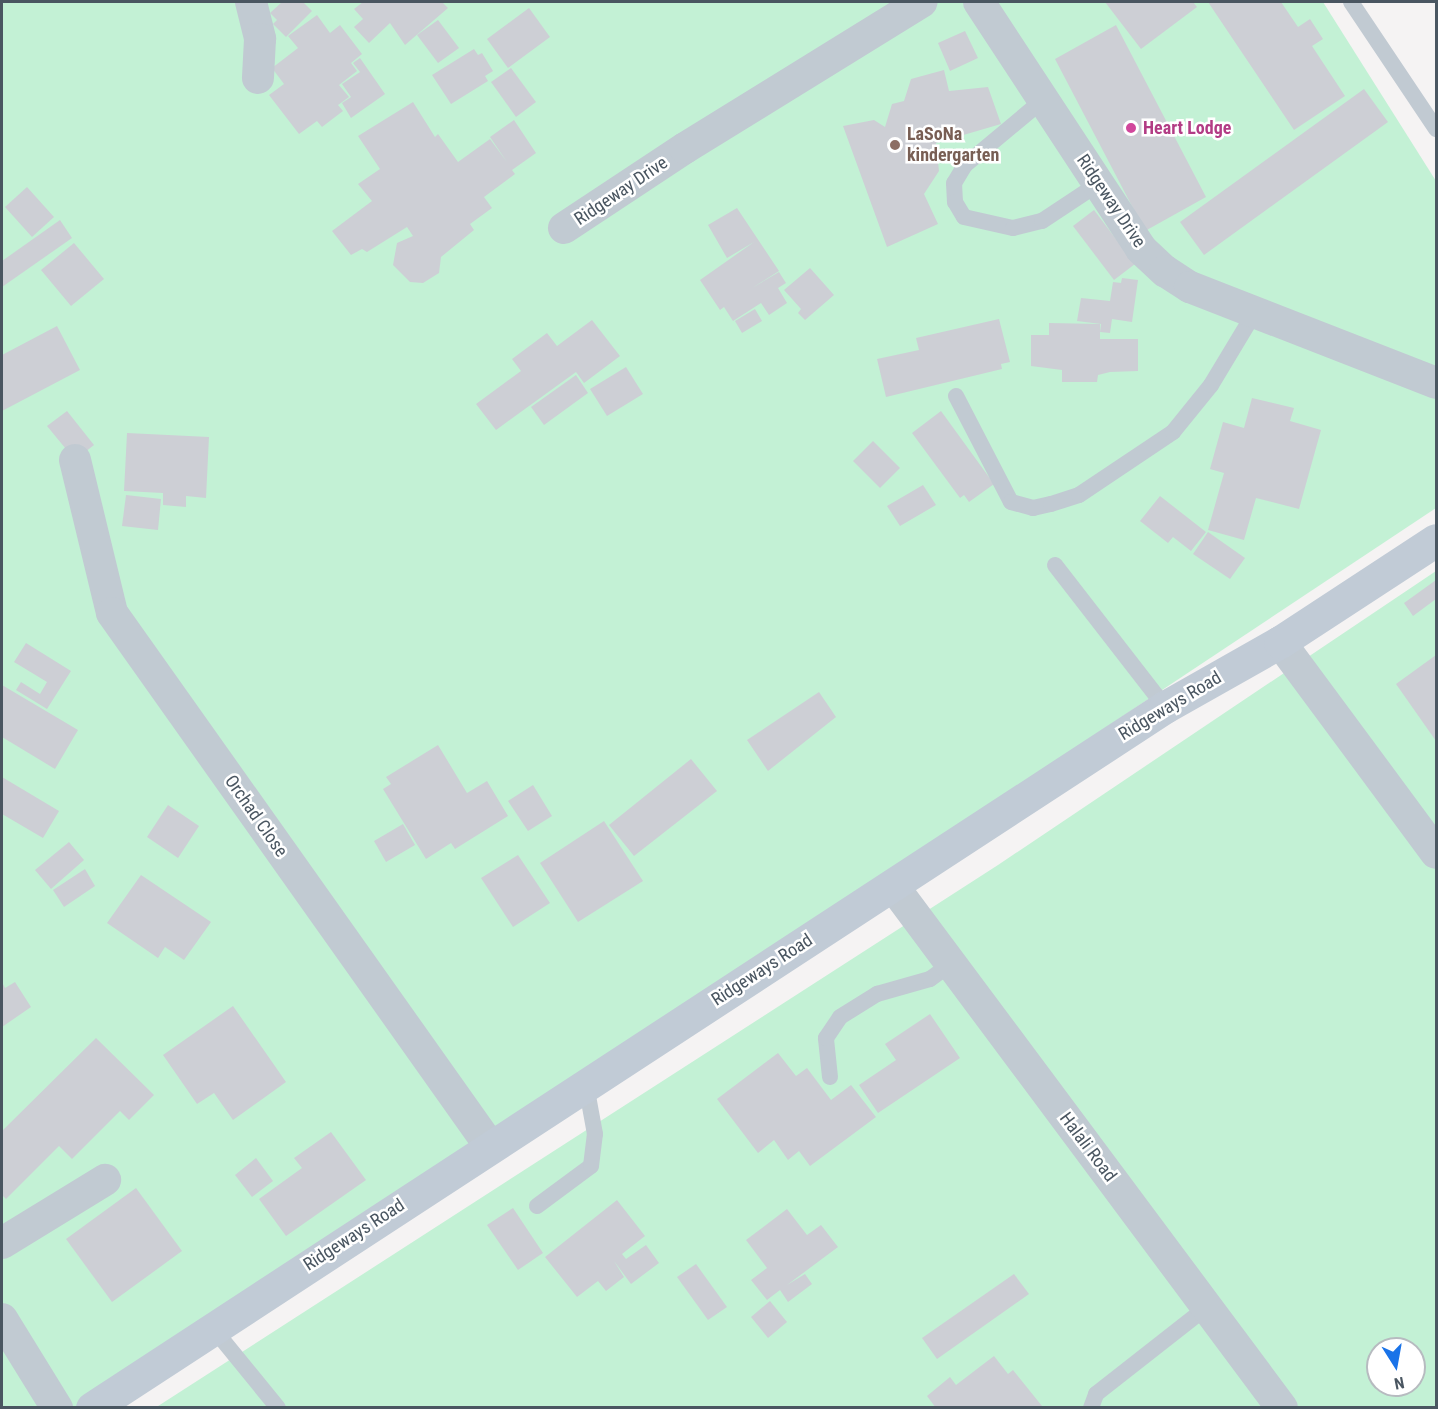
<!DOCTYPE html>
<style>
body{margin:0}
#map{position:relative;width:1438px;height:1409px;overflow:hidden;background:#f5f3f3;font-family:"Roboto Condensed",sans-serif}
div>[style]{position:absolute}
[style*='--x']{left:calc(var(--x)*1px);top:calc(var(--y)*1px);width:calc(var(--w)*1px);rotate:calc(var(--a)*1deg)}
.green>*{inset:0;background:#c3f1d5}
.building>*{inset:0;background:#cdcfd5}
.lane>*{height:16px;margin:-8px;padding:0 8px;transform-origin:8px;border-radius:8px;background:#c1cad2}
.street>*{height:32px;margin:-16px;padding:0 16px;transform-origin:16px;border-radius:16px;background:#c1cad2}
.secondary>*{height:33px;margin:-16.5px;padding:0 16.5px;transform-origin:16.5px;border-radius:16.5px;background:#c1cbd6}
.dots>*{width:16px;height:16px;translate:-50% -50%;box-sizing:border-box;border:3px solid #fff;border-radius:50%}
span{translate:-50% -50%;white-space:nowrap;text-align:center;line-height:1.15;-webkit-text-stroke:5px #fff;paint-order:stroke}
.hotel-label{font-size:18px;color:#b23c85;font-weight:700}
.left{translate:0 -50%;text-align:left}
.education-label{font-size:18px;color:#785e54;font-weight:700}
.street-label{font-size:18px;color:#4a5661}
.frame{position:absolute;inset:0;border:3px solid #4a5661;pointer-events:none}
.north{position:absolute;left:1366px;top:1337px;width:60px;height:60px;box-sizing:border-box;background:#fff;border:2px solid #b7bbc0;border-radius:50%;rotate:169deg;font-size:16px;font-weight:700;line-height:24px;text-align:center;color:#4a5661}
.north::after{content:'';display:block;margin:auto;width:21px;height:27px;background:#1a73e8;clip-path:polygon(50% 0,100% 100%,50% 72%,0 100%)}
</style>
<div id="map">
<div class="green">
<i style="clip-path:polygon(2px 2px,1323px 2px,1436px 181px,1436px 508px,83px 1407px,2px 1408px)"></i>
<i style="clip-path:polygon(evenodd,1436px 571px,1436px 1407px,155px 1408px,998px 865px,1436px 571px,1378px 1349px,1414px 1349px,1414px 1385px,1378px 1385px,1378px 1349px)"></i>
</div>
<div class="building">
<i style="clip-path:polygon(282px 2px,303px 2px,312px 11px,286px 37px,273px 24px,277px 20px,270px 13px)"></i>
<i style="clip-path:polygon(363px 2px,442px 2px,448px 8px,405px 45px,390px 23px,369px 43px,354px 27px,363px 19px,354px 9px)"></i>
<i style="clip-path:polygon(1105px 2px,1193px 2px,1197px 7px,1141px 49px)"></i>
<i style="clip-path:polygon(1208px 2px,1281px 2px,1298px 27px,1310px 19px,1323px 39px,1312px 46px,1345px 96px,1294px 130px)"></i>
<i style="clip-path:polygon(529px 8px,550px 37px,508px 68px,487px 39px)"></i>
<i style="clip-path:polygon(317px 15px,330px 33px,340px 25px,362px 54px,351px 63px,357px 71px,339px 85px,349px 97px,338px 105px,343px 111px,322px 127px,317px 121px,299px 134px,269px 95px,284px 84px,272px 68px,298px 48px,288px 36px)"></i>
<i style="clip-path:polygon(438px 20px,459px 48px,438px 63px,417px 35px)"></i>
<i style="clip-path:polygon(1116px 25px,1206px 197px,1145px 231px,1055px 59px)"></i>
<i style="clip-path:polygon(965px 31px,978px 58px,950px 71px,938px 43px)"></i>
<i style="clip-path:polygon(474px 49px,478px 55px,482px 53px,493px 71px,485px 76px,488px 81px,451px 104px,432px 75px)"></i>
<i style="clip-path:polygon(360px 58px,385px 94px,351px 118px,342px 103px,351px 97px,342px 84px,360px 72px,353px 63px)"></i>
<i style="clip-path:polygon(511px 68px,536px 102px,516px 117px,491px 82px)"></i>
<i style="clip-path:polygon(944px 70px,949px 91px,988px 87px,1001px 124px,936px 143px,939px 171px,924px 194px,938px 224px,887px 247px,843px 126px,874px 120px,885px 127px,892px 104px,904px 101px,911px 79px)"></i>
<i style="clip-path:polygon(1364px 89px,1388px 122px,1204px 255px,1180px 222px)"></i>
<i style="clip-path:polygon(413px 102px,435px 137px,438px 134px,458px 162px,490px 139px,507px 162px,490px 137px,514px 120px,536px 153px,512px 170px,515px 174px,484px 197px,492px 208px,470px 224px,474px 230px,441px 257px,439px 273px,423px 283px,410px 282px,393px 265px,397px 243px,413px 236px,407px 227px,367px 252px,362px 249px,351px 255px,332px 231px,372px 201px,358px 184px,380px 169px,358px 136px)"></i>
<i style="clip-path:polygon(27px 187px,54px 217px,32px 237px,5px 207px)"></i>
<i style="clip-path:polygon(737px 208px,779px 271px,752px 288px,779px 272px,786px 283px,778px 288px,787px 303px,769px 315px,761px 303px,733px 321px,724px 307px,720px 310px,700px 280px,754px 242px,727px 258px,708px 225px)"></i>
<i style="clip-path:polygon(1094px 210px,1135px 264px,1114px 280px,1073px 226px)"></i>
<i style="clip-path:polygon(60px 220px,72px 238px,2px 287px,2px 261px)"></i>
<i style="clip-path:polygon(74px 243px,104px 279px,71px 306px,41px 270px)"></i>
<i style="clip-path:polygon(810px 268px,834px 295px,805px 320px,798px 313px,801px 309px,784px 290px)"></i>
<i style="clip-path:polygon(1122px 278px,1138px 280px,1132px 322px,1112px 319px,1110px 333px,1100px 332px,1101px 324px,1077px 321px,1081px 298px,1110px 301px,1113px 282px,1121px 283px)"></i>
<i style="clip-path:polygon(755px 309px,762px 321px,742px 333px,735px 321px)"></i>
<i style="clip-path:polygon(999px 319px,1010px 362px,1001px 364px,1002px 369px,886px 397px,877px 359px,919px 350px,916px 338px)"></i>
<i style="clip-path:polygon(592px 320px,620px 356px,584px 383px,576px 372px,496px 430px,476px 404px,521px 371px,512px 359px,547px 333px,557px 346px)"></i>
<i style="clip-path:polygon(1049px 323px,1100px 324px,1100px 339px,1138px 339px,1138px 371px,1110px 372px,1098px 375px,1097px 382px,1062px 382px,1062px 370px,1031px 366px,1031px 335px,1049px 335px)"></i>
<i style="clip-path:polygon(57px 326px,80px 370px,2px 411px,2px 355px)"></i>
<i style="clip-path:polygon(626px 367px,643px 394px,607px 416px,590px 389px)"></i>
<i style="clip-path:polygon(576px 375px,588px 393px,544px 425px,531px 407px)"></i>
<i style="clip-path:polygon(1252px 398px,1294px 408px,1290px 421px,1321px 430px,1299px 509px,1256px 498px,1244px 540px,1208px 530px,1224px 473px,1210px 469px,1223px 422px,1244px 428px)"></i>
<i style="clip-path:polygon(67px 411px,94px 445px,75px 460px,47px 426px)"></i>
<i style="clip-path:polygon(941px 411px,994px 484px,969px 502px,964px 495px,960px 498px,912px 433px)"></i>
<i style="clip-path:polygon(127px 433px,209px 437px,206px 498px,186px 496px,186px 507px,163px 505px,163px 493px,124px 491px)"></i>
<i style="clip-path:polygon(873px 441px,900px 468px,880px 488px,853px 461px)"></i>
<i style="clip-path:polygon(923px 485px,936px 505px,900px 526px,887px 506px)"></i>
<i style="clip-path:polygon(126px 495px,161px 499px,158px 530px,122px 526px)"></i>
<i style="clip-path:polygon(1160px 496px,1206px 532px,1191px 551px,1173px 537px,1168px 543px,1140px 521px)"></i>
<i style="clip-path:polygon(1208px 532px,1245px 558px,1230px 579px,1193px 554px)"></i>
<i style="clip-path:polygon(1436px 580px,1436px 599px,1413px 616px,1404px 603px)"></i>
<i style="clip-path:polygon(26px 643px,71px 671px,47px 709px,16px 690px,21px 682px,40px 694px,47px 682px,14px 662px)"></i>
<i style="clip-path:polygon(1436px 655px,1436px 741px,1396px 684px)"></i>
<i style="clip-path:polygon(2px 685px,78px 730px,55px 769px,2px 737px)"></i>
<i style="clip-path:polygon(819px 692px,836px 717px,768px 771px,747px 740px)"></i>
<i style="clip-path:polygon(438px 745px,467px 793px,487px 781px,508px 816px,455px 849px,451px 843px,426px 859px,383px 789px,391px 784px,386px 777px)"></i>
<i style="clip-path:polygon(691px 759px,717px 791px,634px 856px,609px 825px)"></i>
<i style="clip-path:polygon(2px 777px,59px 811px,43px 838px,2px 814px)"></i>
<i style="clip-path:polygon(533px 785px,552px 816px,528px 831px,508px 801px)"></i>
<i style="clip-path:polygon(168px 805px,199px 826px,178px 858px,147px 837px)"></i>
<i style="clip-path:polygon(604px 821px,643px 881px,578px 922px,540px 863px)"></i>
<i style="clip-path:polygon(403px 824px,415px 845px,386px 862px,374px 841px)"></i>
<i style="clip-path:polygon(69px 842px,84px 860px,51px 889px,35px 870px)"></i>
<i style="clip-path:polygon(518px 855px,550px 903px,513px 927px,481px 878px)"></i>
<i style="clip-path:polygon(85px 869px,95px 886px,64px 907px,53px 890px)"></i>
<i style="clip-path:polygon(141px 875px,211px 922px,184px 960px,165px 947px,158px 958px,107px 923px)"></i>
<i style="clip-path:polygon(2px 982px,5px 988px,15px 982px,31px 1007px,2px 1027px)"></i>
<i style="clip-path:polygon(233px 1006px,286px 1082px,233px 1120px,214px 1093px,197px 1104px,163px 1055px)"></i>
<i style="clip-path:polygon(930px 1014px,960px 1058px,878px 1113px,859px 1085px,896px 1060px,885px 1044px)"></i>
<i style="clip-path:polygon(96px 1038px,154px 1095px,129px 1120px,120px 1111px,72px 1159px,59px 1146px,6px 1199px,2px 1195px,2px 1131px)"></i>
<i style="clip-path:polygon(778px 1053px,796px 1076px,807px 1068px,831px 1100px,851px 1085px,876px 1117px,810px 1166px,799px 1151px,788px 1160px,774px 1140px,758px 1153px,717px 1099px)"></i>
<i style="clip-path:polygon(331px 1132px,366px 1180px,286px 1236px,259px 1199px,302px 1168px,294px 1158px)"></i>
<i style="clip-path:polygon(256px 1158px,273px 1181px,252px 1197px,235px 1175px)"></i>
<i style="clip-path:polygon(136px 1188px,182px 1251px,112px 1302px,66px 1239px)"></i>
<i style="clip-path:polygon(617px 1200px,645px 1236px,622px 1254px,626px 1259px,646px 1245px,659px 1263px,631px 1284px,614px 1261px,624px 1277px,606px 1291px,598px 1281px,577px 1297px,545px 1257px)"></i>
<i style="clip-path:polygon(513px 1208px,543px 1253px,518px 1270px,487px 1225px)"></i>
<i style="clip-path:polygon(787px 1209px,807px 1235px,821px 1225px,838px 1247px,787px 1285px,805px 1274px,812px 1284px,788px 1302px,780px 1290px,767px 1300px,751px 1280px,767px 1268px,746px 1240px)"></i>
<i style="clip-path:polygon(696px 1264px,727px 1307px,708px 1320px,677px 1277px)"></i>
<i style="clip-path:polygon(1014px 1274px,1029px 1294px,937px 1359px,922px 1338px)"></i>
<i style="clip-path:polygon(770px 1301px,787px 1322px,768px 1338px,751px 1317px)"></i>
<i style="clip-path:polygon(994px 1356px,1008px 1374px,1013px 1370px,1042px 1406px,936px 1408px,927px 1396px,950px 1377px,956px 1385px)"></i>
</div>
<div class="lane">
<i style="--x:1351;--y:2;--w:153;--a:56.2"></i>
<i style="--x:1043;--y:100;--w:102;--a:140.2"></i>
<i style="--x:965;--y:165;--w:21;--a:121"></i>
<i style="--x:954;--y:183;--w:19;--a:87"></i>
<i style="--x:955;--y:202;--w:17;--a:59"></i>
<i style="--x:964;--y:217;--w:50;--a:12.7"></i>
<i style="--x:1013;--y:228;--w:30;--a:-14"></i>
<i style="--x:1042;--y:221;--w:67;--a:-33.5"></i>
<i style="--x:956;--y:396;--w:119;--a:62.6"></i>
<i style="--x:1011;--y:502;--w:23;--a:15"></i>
<i style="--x:1033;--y:508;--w:18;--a:-13"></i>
<i style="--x:1051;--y:504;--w:29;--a:-18"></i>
<i style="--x:1079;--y:495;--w:113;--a:-33.8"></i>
<i style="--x:1173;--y:432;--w:60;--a:-51"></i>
<i style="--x:1211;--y:385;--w:85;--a:-58.9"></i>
<i style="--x:1055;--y:565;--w:180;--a:52.2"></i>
<i style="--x:830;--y:1077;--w:39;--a:-96"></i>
<i style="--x:826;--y:1038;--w:25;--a:-56"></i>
<i style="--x:840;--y:1017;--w:44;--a:-31.9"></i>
<i style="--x:877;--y:994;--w:55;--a:-15.8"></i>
<i style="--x:930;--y:979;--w:26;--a:-36"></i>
<i style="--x:537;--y:1206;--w:67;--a:-36.5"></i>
<i style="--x:591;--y:1166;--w:32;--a:-83"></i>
<i style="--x:595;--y:1134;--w:50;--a:-100.4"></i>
<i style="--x:212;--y:1327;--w:104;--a:50.8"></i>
<i style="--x:1091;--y:1408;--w:15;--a:-70"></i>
<i style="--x:1096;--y:1394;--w:141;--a:-38.1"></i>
</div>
<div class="street">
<i style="--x:251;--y:2;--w:38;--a:76"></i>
<i style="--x:260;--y:39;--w:39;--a:93"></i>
<i style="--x:979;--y:2;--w:295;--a:56.7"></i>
<i style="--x:1141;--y:249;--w:33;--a:43"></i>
<i style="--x:1165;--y:271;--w:30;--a:33"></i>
<i style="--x:1190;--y:287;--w:264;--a:21.3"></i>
<i style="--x:564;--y:228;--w:145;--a:-33.5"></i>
<i style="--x:685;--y:148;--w:278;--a:-31.7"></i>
<i style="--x:75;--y:460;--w:157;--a:76.4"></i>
<i style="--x:112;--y:613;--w:653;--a:54.66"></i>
<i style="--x:1280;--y:642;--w:262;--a:53.5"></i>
<i style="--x:893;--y:886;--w:651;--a:53.31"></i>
<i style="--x:2;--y:1243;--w:121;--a:-31.5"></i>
<i style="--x:2;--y:1319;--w:105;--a:58.3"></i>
</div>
<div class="secondary">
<i style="--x:92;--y:1408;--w:1282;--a:-33.16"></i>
<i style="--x:1165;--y:707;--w:132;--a:-29.5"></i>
<i style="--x:1280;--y:642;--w:186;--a:-33.2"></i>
</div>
<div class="dots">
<i style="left:1131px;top:128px;background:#d1479c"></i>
<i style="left:895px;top:145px;background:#8d6e63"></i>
</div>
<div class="hotel-label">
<span class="left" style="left:1143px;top:128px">Heart Lodge</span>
</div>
<div class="education-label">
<span class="left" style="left:907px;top:145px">LaSoNa<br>kindergarten</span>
</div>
<div class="street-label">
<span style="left:621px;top:191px;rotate:-34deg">Ridgeway Drive</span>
<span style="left:1111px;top:201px;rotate:56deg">Ridgeway Drive</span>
<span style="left:1170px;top:706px;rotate:-31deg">Ridgeways Road</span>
<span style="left:256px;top:816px;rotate:55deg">Orchad Close</span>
<span style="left:762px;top:970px;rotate:-33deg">Ridgeways Road</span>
<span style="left:1088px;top:1147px;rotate:53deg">Halali Road</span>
<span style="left:354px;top:1235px;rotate:-33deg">Ridgeways Road</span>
</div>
<div class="frame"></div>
<div class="north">N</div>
</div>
